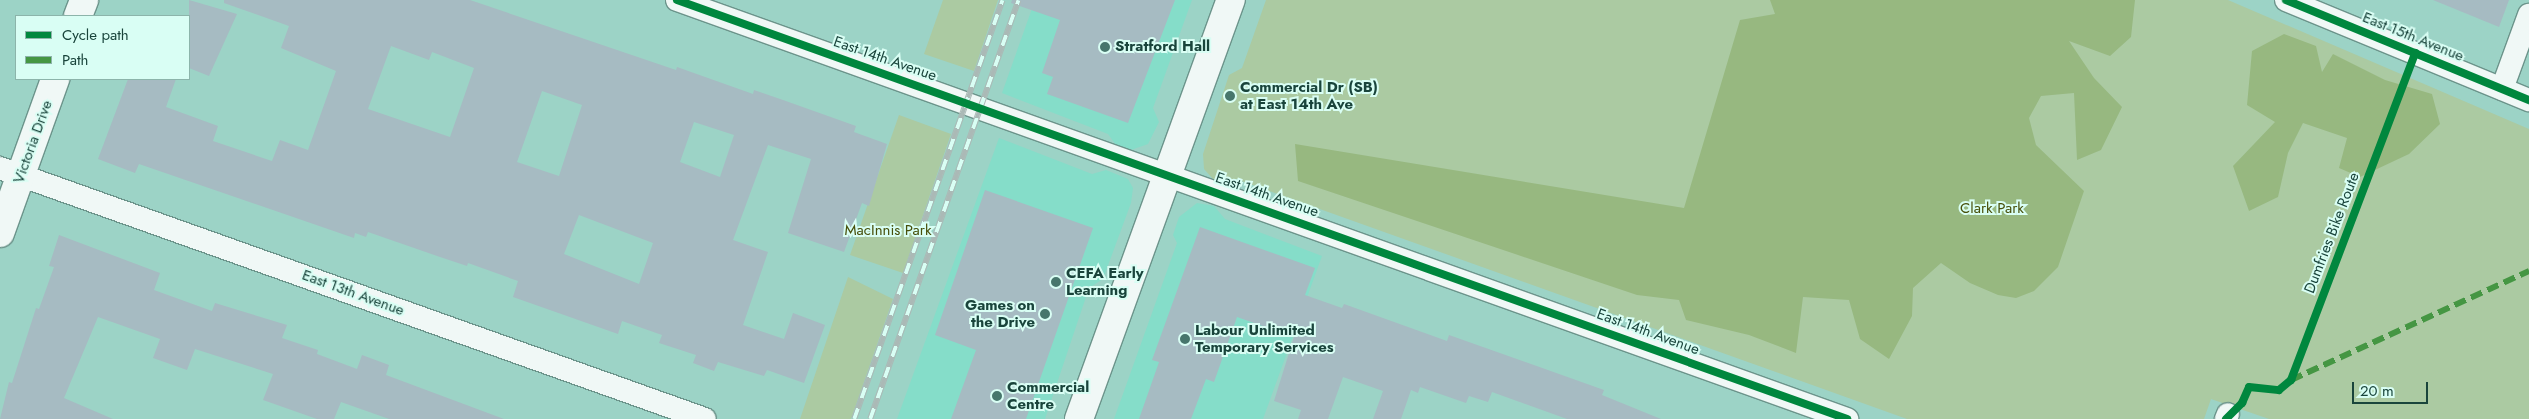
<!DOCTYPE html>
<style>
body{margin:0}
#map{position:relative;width:2529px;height:419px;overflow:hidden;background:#9cd3c6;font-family:Jost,sans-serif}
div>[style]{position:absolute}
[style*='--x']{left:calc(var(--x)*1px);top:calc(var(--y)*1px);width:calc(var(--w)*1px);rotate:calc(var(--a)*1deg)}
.built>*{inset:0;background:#85ddc9}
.green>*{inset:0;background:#abcaa2}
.forest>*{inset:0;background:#97b880}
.building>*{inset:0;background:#a6bbc2}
.roads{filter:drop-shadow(1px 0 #6c948b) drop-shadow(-1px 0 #6c948b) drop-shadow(0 1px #6c948b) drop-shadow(0 -1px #6c948b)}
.minor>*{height:22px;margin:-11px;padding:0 11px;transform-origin:11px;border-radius:11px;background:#f0f8f6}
.tertiary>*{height:28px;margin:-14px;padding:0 14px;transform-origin:14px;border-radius:14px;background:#f0f8f6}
.rail>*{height:5.5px;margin-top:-2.75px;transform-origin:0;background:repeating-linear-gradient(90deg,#d9fef4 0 11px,#abb9b6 0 22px);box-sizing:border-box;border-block:1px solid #abb9b6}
.quiet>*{height:6px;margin-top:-3px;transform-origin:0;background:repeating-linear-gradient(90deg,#459643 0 12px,transparent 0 18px)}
.cycleway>*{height:8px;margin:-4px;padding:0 4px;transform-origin:4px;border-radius:4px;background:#00873e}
.dots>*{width:14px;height:14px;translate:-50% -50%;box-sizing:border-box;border:2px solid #d9fef4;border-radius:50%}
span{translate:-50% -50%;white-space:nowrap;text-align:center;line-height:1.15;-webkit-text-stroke:4px #d9fef4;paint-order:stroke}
.street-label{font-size:15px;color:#19443b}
.poi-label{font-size:15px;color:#19443b;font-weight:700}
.left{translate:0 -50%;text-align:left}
.right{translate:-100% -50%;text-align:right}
.park-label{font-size:15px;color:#474f0a}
.legend{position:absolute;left:15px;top:15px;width:175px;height:65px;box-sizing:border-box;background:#d9fef4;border:1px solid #8cb4aa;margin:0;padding:6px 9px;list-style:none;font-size:15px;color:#19443b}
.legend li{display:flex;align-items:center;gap:10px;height:25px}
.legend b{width:25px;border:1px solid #8cb4aa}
.scale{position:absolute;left:2352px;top:382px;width:76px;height:22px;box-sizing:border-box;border:2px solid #19443b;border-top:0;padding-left:6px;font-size:15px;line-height:18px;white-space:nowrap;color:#19443b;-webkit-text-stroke:4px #d9fef4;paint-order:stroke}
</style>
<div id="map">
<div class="built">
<i style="clip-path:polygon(1035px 0,1192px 0,1153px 108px,1159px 122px,1148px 144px,1131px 150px,1116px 145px,1108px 134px,1002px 93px)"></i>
<i style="clip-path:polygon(999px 138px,1092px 174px,1106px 170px,1128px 179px,1133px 188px,1131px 203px,1103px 279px,1089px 288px,1045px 419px,897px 419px)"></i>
<i style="clip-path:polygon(1197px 203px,1214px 206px,1225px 219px,1322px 256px,1263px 419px,1114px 419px,1177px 243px,1173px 235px,1179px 217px)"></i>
</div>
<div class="green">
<i style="clip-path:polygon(943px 0,998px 0,974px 71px,924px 54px)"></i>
<i style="clip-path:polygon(1266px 0,2228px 0,2529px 129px,2529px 419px,2269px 419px,2211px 399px,2204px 419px,1907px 419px,1236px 179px,1225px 183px,1213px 179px,1204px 169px,1203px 154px,1229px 75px,1242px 68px)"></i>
<i style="clip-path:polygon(899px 115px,951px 134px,903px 273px,850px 255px)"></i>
<i style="clip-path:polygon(848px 277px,893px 299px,851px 419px,800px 419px)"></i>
</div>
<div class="forest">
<i style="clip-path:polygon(1770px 0,2135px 0,2131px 37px,2110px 56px,2069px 41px,2094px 78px,2122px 107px,2101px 150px,2077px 160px,2074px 93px,2041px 96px,2029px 118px,2036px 145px,2084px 191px,2058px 267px,2034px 291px,2016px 298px,1998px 295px,1970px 283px,1941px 263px,1913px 288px,1912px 316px,1889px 359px,1860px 339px,1849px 300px,1803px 297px,1796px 353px,1749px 335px,1686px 320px,1679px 300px,1637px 295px,1298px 181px,1295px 144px,1684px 208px,1740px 20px,1775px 14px)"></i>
<i style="clip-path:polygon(2284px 34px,2316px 46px,2322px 72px,2333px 54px,2385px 80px,2432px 94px,2440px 124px,2409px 154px,2360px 177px,2339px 168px,2347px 138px,2303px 123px,2288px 153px,2278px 197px,2249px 211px,2233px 166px,2275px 122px,2247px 105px,2252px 51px)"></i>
</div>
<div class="building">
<i style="clip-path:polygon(189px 0,237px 14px,209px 76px,189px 68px)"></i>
<i style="clip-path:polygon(evenodd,224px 0,470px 0,676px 70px,677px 67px,753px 94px,754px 90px,783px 100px,856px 126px,854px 132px,887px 144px,869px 206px,862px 203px,844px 252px,788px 233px,811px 159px,768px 145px,733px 240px,768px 252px,743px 325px,784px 339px,793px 313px,825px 325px,804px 383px,767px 370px,764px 376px,718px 362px,714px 371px,693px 363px,696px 355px,659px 343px,662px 335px,622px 321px,618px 334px,513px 297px,518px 281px,468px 263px,467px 266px,440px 257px,368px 232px,366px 237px,355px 233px,354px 238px,139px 164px,135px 173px,98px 159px,128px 79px,176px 79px,166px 107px,218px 126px,213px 141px,272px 161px,280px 140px,308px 150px,336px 71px,281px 48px,289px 26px,224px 3px,224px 0,391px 46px,429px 60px,432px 52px,474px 68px,450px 137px,368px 109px,391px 46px,224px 0,542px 91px,582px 105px,559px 176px,517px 162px,542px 91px,224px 0,694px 122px,734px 135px,720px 177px,680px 162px,694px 122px,224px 0,579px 215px,653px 243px,639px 284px,564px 254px,579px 215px)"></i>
<i style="clip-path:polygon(1012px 0,1175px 0,1128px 123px,1047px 94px,1053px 77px,1042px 73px,1060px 20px,1011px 3px)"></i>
<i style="clip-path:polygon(2433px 0,2509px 0,2499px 27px)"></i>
<i style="clip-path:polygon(985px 190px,1093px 228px,1026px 419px,951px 419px,976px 350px,935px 335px)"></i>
<i style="clip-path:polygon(1200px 227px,1315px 268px,1305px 295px,1342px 308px,1344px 304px,1447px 341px,1449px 335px,1604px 390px,1602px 395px,1661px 419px,1567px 419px,1492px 392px,1488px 402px,1469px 396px,1466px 403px,1420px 387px,1418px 393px,1411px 390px,1401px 419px,1373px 419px,1383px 391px,1343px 377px,1328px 419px,1298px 419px,1301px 410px,1274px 401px,1294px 337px,1237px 317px,1214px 382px,1206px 379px,1191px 419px,1139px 419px,1159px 362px,1152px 360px)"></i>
<i style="clip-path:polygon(59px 235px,160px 273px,154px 290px,212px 311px,215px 303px,287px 325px,282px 338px,318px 350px,317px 354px,357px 369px,362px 355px,389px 365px,386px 375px,504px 419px,389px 419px,341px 402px,334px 419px,317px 419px,263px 400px,273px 374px,195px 349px,187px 370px,153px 358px,160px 339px,98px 317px,64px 398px,113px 419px,0 419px,9px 382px,12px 383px,36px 308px,39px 309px,54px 267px,49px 266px)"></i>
</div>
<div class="roads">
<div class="minor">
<i style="--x:677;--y:0;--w:1243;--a:19.7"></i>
<i style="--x:2286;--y:0;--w:263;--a:22.4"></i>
<i style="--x:2502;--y:89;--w:79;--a:-70"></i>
<i style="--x:0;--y:168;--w:748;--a:19.6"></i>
<i style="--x:2226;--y:419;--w:5;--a:-68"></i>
</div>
<div class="tertiary">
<i style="--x:78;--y:16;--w:17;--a:-69"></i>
<i style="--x:0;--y:233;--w:164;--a:-70.3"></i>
<i style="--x:1079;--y:419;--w:446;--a:-70.1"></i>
</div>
</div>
<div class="rail">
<i style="--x:854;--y:419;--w:444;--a:-70.5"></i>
<i style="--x:870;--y:419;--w:444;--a:-70.5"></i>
</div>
<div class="quiet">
<i style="--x:2291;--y:380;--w:262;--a:-24.6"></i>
</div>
<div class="cycleway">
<i style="--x:677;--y:0;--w:1243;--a:19.7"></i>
<i style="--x:2286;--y:0;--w:263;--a:22.4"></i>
<i style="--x:2226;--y:419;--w:23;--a:-45"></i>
<i style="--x:2242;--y:403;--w:17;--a:-66"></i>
<i style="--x:2249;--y:387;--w:30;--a:6"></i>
<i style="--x:2279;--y:390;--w:16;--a:-40"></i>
<i style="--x:2291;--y:380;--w:350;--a:-69.2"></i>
</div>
<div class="dots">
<i style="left:1105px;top:47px;background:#47766c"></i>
<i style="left:1230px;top:96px;background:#47766c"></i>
<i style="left:1056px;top:282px;background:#47766c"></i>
<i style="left:1045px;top:314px;background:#47766c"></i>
<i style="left:1185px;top:339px;background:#47766c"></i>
<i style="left:997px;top:396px;background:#47766c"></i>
</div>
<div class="street-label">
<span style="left:2413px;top:37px;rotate:22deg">East 15th Avenue</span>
<span style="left:885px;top:59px;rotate:19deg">East 14th Avenue</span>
<span style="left:33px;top:142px;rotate:-70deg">Victoria Drive</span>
<span style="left:1267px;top:195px;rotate:19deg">East 14th Avenue</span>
<span style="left:2332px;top:233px;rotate:-69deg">Dumfries Bike Route</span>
<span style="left:353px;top:293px;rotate:20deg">East 13th Avenue</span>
<span style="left:1648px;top:332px;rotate:20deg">East 14th Avenue</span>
</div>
<div class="poi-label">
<span class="left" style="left:1115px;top:47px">Stratford Hall</span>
<span class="left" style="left:1240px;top:96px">Commercial Dr (SB)<br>at East 14th Ave</span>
<span class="left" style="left:1066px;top:282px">CEFA Early<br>Learning</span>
<span class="right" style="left:1035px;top:314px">Games on<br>the Drive</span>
<span class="left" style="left:1195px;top:339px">Labour Unlimited<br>Temporary Services</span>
<span class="left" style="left:1007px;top:396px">Commercial<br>Centre</span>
</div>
<div class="park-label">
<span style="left:1992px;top:209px">Clark Park</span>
<span style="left:888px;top:231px">MacInnis Park</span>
</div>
<ul class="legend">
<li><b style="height:6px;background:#00873e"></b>Cycle path</li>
<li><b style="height:6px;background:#459643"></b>Path</li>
</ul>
<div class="scale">20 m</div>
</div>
